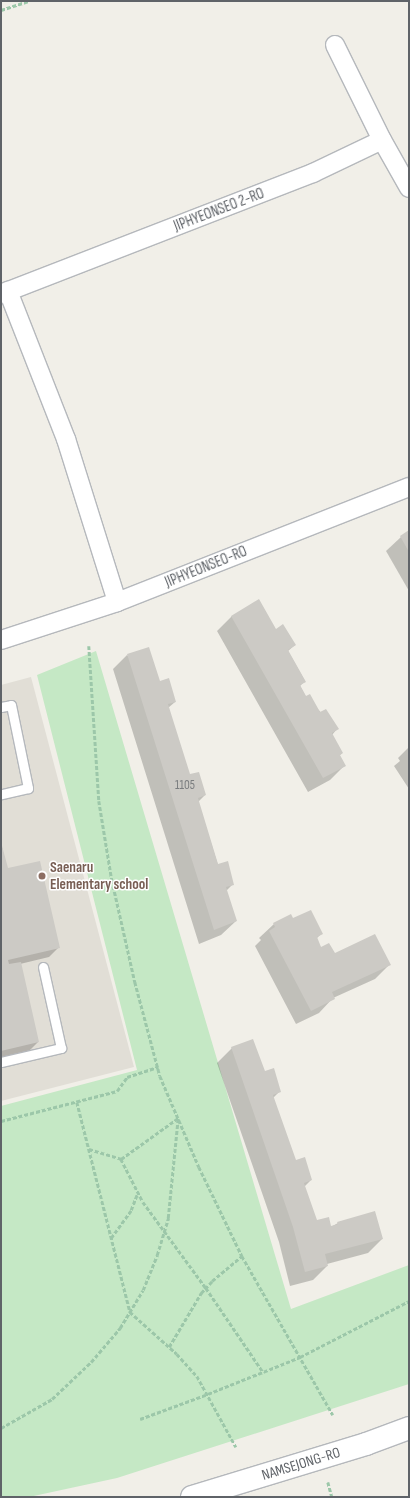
<!DOCTYPE html>
<style>
body{margin:0}
#map{position:relative;width:410px;height:1498px;overflow:hidden;background:#f1efe8;font-family:"Sofia Sans Condensed",sans-serif}
div>[style]{position:absolute}
[style*='--x']{left:calc(var(--x)*1px);top:calc(var(--y)*1px);width:calc(var(--w)*1px);rotate:calc(var(--a)*1deg)}
.education>*{inset:0;background:#e1ded6}
.green>*{inset:0;background:#c5e8c5}
.shadow>*{inset:0;background:#0003}
.building>*{inset:0;background:#cccac5}
.path>*{height:2.5px;margin-top:-1.25px;transform-origin:0;background:repeating-linear-gradient(90deg,#9cc7a9 0 4px,transparent 0 6px)}
.roads{filter:drop-shadow(1px 0 #b5b8bc) drop-shadow(-1px 0 #b5b8bc) drop-shadow(0 1px #b5b8bc) drop-shadow(0 -1px #b5b8bc)}
.service>*{height:9px;margin:-4.5px;padding:0 4.5px;transform-origin:4.5px;border-radius:4.5px;background:#fff}
.minor>*{height:18px;margin:-9px;padding:0 9px;transform-origin:9px;border-radius:9px;background:#fff}
.tertiary>*{height:22px;margin:-11px;padding:0 11px;transform-origin:11px;border-radius:11px;background:#fff}
.dots>*{width:11px;height:11px;translate:-50% -50%;box-sizing:border-box;border:2px solid #fff;border-radius:50%}
span{translate:-50% -50%;white-space:nowrap;text-align:center;line-height:1.15;-webkit-text-stroke:3px #fff;paint-order:stroke}
.number-label{font-size:13px;color:#7a7d7f}
.number-label span{-webkit-text-stroke-width:0}
.street-label{font-size:15px;color:#5f6368}
.education-label{font-size:15px;color:#785e54;font-weight:700}
.left{translate:0 -50%;text-align:left}
.frame{position:absolute;inset:0;border:2px solid #5f6368;pointer-events:none}
</style>
<div id="map">
<div class="education">
<i style="clip-path:polygon(31px 677px,134px 1067px,1px 1101px,1px 685px)"></i>
</div>
<div class="green">
<i style="clip-path:polygon(96px 651px,291px 1309px,409px 1265px,409px 1384px,117px 1478px,29px 1497px,1px 1497px,1px 1106px,137px 1070px,37px 675px)"></i>
</div>
<div class="shadow">
<i style="clip-path:polygon(409px 531px,409px 591px,386px 551px,401px 537px)"></i>
<i style="clip-path:polygon(232px 616px,276px 631px,295px 645px,288px 651px,305px 681px,300px 686px,306px 697px,337px 729px,332px 735px,342px 753px,339px 756px,344px 766px,330px 780px,308px 792px,217px 631px)"></i>
<i style="clip-path:polygon(127px 655px,159px 682px,175px 702px,168px 708px,189px 776px,205px 795px,198px 802px,218px 865px,233px 884px,226px 891px,236px 921px,221px 935px,199px 944px,113px 669px)"></i>
<i style="clip-path:polygon(409px 747px,409px 789px,394px 766px,400px 761px,398px 758px)"></i>
<i style="clip-path:polygon(1px 843px,7px 869px,59px 947px,49px 957px,20px 964px,38px 1042px,28px 1052px,1px 1058px)"></i>
<i style="clip-path:polygon(292px 919px,321px 934px,316px 939px,321px 948px,334px 954px,389px 965px,375px 979px,333px 998px,319px 1013px,296px 1024px,255px 946px,261px 940px,259px 938px,274px 924px)"></i>
<i style="clip-path:polygon(232px 1048px,264px 1073px,280px 1091px,273px 1098px,295px 1161px,311px 1180px,304px 1187px,316px 1222px,331px 1227px,338px 1223px,382px 1239px,368px 1253px,327px 1264px,327px 1266px,313px 1280px,290px 1286px,279px 1242px,217px 1063px)"></i>
</div>
<div class="building">
<i style="clip-path:polygon(409px 530px,409px 552px,400px 536px)"></i>
<i style="clip-path:polygon(259px 599px,276px 629px,283px 624px,296px 645px,288px 650px,306px 682px,300px 685px,306px 696px,310px 694px,320px 712px,326px 709px,339px 729px,332px 733px,343px 753px,340px 755px,346px 766px,323px 778px,231px 616px)"></i>
<i style="clip-path:polygon(149px 647px,160px 681px,169px 678px,176px 702px,168px 704px,190px 774px,199px 772px,206px 795px,198px 798px,218px 864px,228px 861px,234px 885px,226px 887px,237px 921px,214px 930px,127px 654px)"></i>
<i style="clip-path:polygon(1px 842px,8px 868px,40px 861px,60px 948px,8px 960px,9px 964px,21px 962px,39px 1042px,1px 1051px)"></i>
<i style="clip-path:polygon(311px 910px,323px 934px,317px 937px,321px 947px,329px 943px,335px 953px,375px 934px,391px 965px,332px 992px,335px 999px,311px 1011px,269px 931px,275px 927px,273px 923px,291px 914px,293px 918px)"></i>
<i style="clip-path:polygon(253px 1039px,265px 1071px,274px 1068px,281px 1092px,273px 1095px,296px 1160px,305px 1157px,312px 1180px,304px 1183px,317px 1220px,329px 1217px,331px 1226px,338px 1224px,337px 1222px,375px 1211px,383px 1239px,325px 1254px,328px 1266px,305px 1272px,293px 1227px,231px 1047px)"></i>
</div>
<div class="path">
<i style="--x:1;--y:10;--w:29;--a:-18"></i>
<i style="--x:89;--y:646;--w:155;--a:86.3"></i>
<i style="--x:99;--y:801;--w:80;--a:80.7"></i>
<i style="--x:112;--y:880;--w:105;--a:77.3"></i>
<i style="--x:135;--y:982;--w:97;--a:75.1"></i>
<i style="--x:160;--y:1076;--w:99;--a:66.8"></i>
<i style="--x:199;--y:1167;--w:99;--a:64.2"></i>
<i style="--x:242;--y:1256;--w:183;--a:60.2"></i>
<i style="--x:77;--y:1102;--w:217;--a:75.8"></i>
<i style="--x:130;--y:1312;--w:63;--a:41.8"></i>
<i style="--x:177;--y:1354;--w:30;--a:48"></i>
<i style="--x:197;--y:1376;--w:81;--a:61.2"></i>
<i style="--x:1;--y:1121;--w:120;--a:-14.5"></i>
<i style="--x:117;--y:1091;--w:17;--a:-54"></i>
<i style="--x:127;--y:1077;--w:33;--a:-18"></i>
<i style="--x:89;--y:1149;--w:34;--a:17"></i>
<i style="--x:121;--y:1159;--w:48;--a:62.9"></i>
<i style="--x:143;--y:1202;--w:107;--a:53.8"></i>
<i style="--x:206;--y:1288;--w:102;--a:55.8"></i>
<i style="--x:121;--y:1159;--w:70;--a:-35.7"></i>
<i style="--x:111;--y:1238;--w:34;--a:-54"></i>
<i style="--x:131;--y:1210;--w:19;--a:-69"></i>
<i style="--x:169;--y:1347;--w:63;--a:-59.3"></i>
<i style="--x:201;--y:1293;--w:16;--a:-47"></i>
<i style="--x:212;--y:1281;--w:39;--a:-40"></i>
<i style="--x:140;--y:1419;--w:72;--a:-20.2"></i>
<i style="--x:208;--y:1394;--w:99;--a:-21.9"></i>
<i style="--x:300;--y:1357;--w:123;--a:-27.2"></i>
<i style="--x:1;--y:1428;--w:59;--a:-29.6"></i>
<i style="--x:52;--y:1399;--w:54;--a:-43.5"></i>
<i style="--x:91;--y:1362;--w:45;--a:-49.5"></i>
<i style="--x:120;--y:1328;--w:44;--a:-58.8"></i>
<i style="--x:143;--y:1290;--w:38;--a:-68"></i>
<i style="--x:157;--y:1255;--w:39;--a:-73"></i>
<i style="--x:168;--y:1218;--w:100;--a:-84.3"></i>
<i style="--x:328;--y:1482;--w:16;--a:75"></i>
</div>
<div class="roads">
<div class="service">
<i style="--x:1;--y:707;--w:10;--a:-11"></i>
<i style="--x:11;--y:705;--w:85;--a:78.4"></i>
<i style="--x:28;--y:788;--w:28;--a:167"></i>
<i style="--x:1;--y:1062;--w:62;--a:-13.1"></i>
<i style="--x:61;--y:1048;--w:83;--a:-102.5"></i>
</div>
<div class="minor">
<i style="--x:335;--y:45;--w:106;--a:63.7"></i>
<i style="--x:382;--y:140;--w:55;--a:60.6"></i>
<i style="--x:8;--y:291;--w:159;--a:68.6"></i>
<i style="--x:66;--y:439;--w:171;--a:72.6"></i>
<i style="--x:1;--y:294;--w:335;--a:-21.2"></i>
<i style="--x:313;--y:173;--w:76;--a:-25.6"></i>
<i style="--x:1;--y:640;--w:122;--a:-18.1"></i>
<i style="--x:117;--y:602;--w:314;--a:-21.5"></i>
</div>
<div class="tertiary">
<i style="--x:192;--y:1497;--w:182;--a:-16.9"></i>
<i style="--x:366;--y:1444;--w:46;--a:-20.4"></i>
</div>
</div>
<div class="dots">
<i style="left:42px;top:876px;background:#8d6e63"></i>
</div>
<div class="number-label">
<span style="left:185px;top:785px">1105</span>
</div>
<div class="street-label">
<span style="left:219px;top:210px;rotate:-21deg">JIPHYEONSEO 2-RO</span>
<span style="left:206px;top:567px;rotate:-22deg">JIPHYEONSEO-RO</span>
<span style="left:301px;top:1464px;rotate:-17deg">NAMSEJONG-RO</span>
</div>
<div class="education-label">
<span class="left" style="left:50px;top:876px">Saenaru<br>Elementary school</span>
</div>
<div class="frame"></div>
</div>
